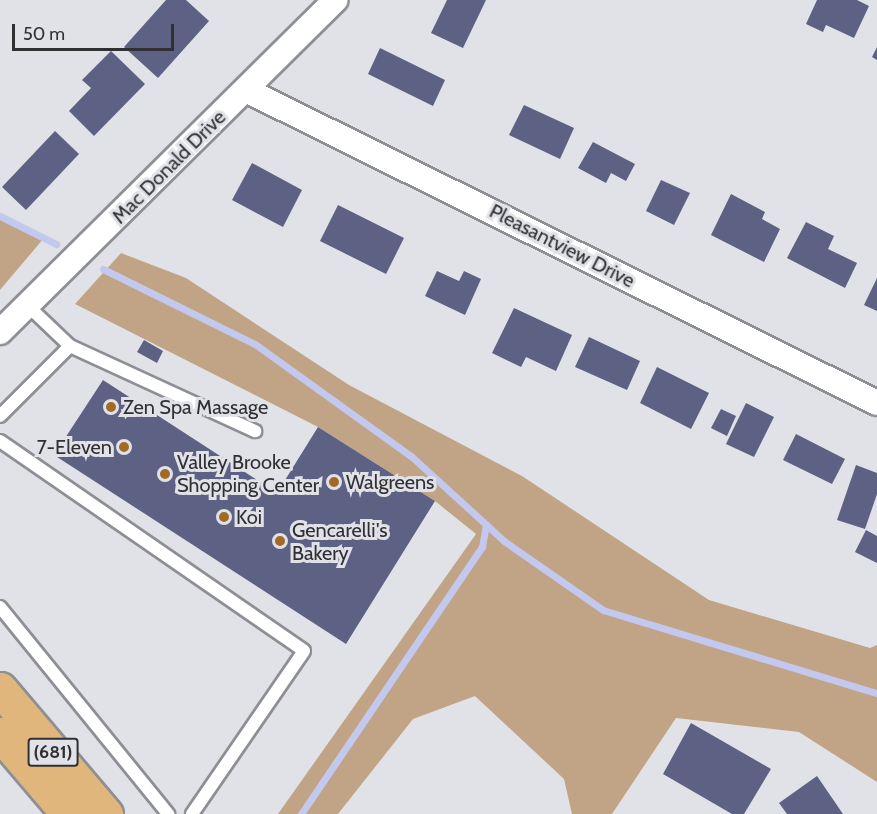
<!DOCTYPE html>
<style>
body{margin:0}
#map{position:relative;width:877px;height:814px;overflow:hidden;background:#e1e2e8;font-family:Cabin,sans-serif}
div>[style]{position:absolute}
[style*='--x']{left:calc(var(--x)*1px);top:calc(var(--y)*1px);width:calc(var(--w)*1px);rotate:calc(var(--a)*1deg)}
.forest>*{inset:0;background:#c1a485}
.stream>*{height:7px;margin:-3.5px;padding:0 3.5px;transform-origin:3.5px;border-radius:3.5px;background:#c3c8ef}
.building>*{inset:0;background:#5d6183}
.roads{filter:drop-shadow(2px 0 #8e8f95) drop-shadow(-2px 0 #8e8f95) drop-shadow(0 2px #8e8f95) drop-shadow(0 -2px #8e8f95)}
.service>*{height:12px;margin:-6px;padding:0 6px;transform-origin:6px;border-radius:6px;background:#fff}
.minor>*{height:24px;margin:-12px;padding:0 12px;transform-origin:12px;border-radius:12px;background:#fff}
.primary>*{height:33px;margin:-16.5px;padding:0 16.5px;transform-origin:16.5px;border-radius:16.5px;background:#e1b67d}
.dots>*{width:16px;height:16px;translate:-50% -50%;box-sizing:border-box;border:3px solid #e1e2e8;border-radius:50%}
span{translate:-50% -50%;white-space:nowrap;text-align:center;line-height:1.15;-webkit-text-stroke:6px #e1e2e8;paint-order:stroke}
.shield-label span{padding:2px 4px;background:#e1e2e8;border:2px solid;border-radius:4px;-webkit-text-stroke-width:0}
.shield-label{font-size:18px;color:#303033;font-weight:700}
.street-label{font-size:20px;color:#303033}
.poi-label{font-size:20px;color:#303033}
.left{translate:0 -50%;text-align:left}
.right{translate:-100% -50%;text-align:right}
.scale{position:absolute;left:12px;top:24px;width:162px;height:27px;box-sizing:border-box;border:3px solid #303033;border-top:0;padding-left:8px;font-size:18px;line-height:21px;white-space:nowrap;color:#303033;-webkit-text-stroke:4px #e1e2e8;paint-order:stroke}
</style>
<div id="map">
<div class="forest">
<i style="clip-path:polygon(0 216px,44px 238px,0 290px)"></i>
<i style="clip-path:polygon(121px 253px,186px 278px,349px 385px,522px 476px,709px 600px,870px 648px,877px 645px,877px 782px,799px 732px,676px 718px,612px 814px,572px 814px,564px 779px,475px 696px,413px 719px,338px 814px,278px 814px,476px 534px,435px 501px,318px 427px,75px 304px)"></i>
</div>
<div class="stream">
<i style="--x:0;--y:216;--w:63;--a:26.6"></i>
<i style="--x:103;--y:269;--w:169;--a:26.3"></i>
<i style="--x:255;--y:344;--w:192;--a:35.7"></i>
<i style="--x:411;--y:456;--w:126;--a:42.4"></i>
<i style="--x:504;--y:541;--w:121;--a:34.9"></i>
<i style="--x:603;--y:610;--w:286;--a:16.9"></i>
<i style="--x:301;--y:814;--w:323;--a:-55.9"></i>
<i style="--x:482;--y:547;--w:23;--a:-80"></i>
</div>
<div class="building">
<i style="clip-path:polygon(166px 0,186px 0,209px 21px,158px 78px,124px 47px)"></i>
<i style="clip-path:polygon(447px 0,486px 0,463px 48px,431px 33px)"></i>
<i style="clip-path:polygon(817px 0,857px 0,869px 6px,854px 38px,826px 25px,823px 32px,806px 24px)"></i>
<i style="clip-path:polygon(877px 47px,877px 60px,872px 57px)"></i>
<i style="clip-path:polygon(380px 48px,445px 80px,433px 106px,368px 74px)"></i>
<i style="clip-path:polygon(111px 51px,145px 84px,94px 136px,69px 111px,91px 88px,82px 80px)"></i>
<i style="clip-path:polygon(524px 105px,574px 128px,560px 159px,509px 135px)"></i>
<i style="clip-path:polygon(55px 131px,79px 154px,26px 210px,2px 187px)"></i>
<i style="clip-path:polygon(593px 142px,635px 164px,626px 181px,611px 173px,606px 183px,578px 168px)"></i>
<i style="clip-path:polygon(252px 163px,302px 190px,283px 227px,232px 200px)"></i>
<i style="clip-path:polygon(661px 180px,690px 193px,674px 225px,646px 211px)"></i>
<i style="clip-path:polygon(731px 194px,765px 212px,762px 219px,780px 229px,764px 262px,711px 235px)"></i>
<i style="clip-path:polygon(338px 205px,404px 238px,386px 274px,320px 241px)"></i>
<i style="clip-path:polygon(806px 222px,834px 236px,828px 249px,857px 263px,845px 288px,787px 258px)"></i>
<i style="clip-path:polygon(437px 271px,459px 281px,464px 271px,481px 279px,465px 315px,425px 296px)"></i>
<i style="clip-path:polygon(877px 278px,877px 311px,864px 305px)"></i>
<i style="clip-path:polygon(514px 308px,572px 335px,556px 371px,526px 357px,521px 367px,492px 353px)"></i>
<i style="clip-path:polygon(589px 337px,640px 361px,627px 390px,575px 367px)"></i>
<i style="clip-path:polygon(144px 340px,163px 351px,157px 363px,137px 352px)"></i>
<i style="clip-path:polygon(657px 367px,709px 393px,691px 429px,640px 403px)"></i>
<i style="clip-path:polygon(103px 380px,277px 493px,318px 427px,435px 501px,346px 644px,54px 455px)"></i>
<i style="clip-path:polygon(746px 403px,774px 417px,754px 457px,726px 444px)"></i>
<i style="clip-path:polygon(721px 409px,736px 416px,727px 436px,711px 428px)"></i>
<i style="clip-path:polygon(796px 434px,845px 459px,832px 484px,783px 460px)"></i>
<i style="clip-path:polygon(856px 465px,877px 473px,877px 494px,865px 529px,837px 520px)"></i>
<i style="clip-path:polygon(866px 530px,877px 536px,877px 563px,855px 552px)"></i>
<i style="clip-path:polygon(691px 723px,771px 769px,744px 814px,732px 814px,663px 774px)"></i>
<i style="clip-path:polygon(817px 776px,843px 814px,787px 814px,779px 803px)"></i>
</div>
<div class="roads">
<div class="service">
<i style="--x:70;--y:346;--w:204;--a:24.7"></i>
<i style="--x:0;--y:416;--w:99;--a:-45"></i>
<i style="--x:70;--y:346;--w:58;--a:-136.4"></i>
<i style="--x:0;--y:441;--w:369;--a:34.6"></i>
<i style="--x:304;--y:651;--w:198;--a:124.5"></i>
<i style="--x:0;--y:607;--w:267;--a:50.9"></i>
</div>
<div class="minor">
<i style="--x:246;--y:90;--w:704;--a:26.38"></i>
<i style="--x:0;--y:332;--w:472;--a:-44.7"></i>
</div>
<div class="primary">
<i style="--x:0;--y:689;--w:164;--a:49.7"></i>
<i style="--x:0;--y:734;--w:105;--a:49.6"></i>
</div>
</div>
<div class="dots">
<i style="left:111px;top:407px;background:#a16a25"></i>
<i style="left:124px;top:447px;background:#a16a25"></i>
<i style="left:165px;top:474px;background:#a16a25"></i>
<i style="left:334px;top:482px;background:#a16a25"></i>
<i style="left:224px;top:517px;background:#a16a25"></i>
<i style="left:280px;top:541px;background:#a16a25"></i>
</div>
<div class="shield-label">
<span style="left:53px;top:752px">(681)</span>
</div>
<div class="street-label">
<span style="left:169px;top:167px;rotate:-45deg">Mac Donald Drive</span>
<span style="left:562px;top:246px;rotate:27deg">Pleasantview Drive</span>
</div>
<div class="poi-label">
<span class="left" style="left:123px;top:407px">Zen Spa Massage</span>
<span class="right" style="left:112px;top:447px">7-Eleven</span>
<span class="left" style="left:177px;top:474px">Valley Brooke<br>Shopping Center</span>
<span class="left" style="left:346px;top:482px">Walgreens</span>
<span class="left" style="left:236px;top:517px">Koi</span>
<span class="left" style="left:292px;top:542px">Gencarelli's<br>Bakery</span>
</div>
<div class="scale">50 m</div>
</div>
